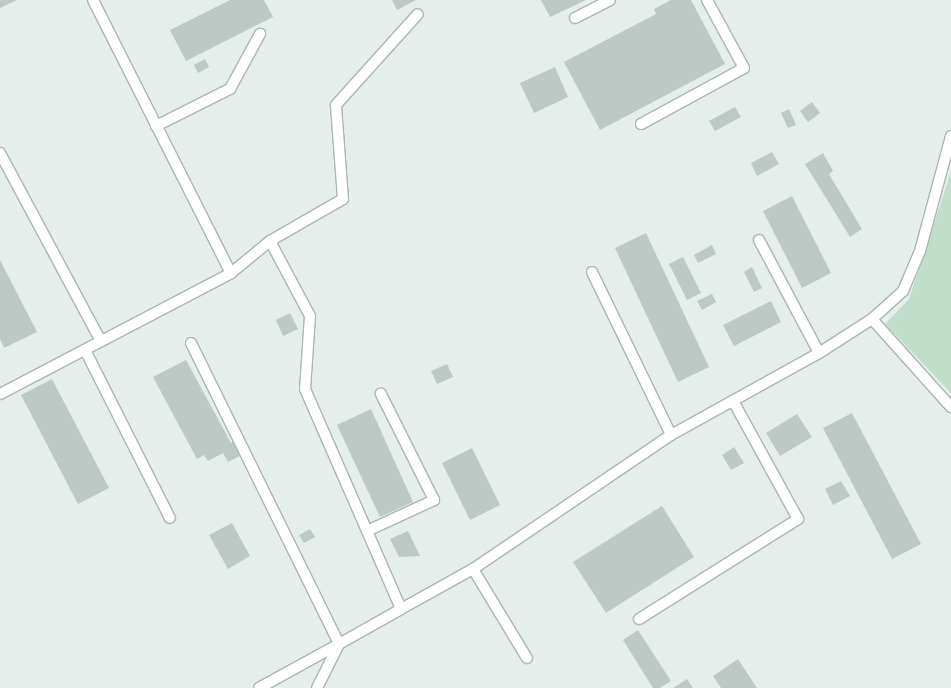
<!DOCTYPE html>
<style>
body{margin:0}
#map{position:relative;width:951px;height:688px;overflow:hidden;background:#e6eeeb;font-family:Inter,sans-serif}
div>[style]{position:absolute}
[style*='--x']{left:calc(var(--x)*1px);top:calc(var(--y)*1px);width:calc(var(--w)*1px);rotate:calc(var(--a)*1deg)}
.green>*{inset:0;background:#c1deca}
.building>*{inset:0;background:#bcc9c4}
.roads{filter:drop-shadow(1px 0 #a9b6b2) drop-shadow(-1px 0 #a9b6b2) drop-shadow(0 1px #a9b6b2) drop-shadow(0 -1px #a9b6b2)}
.lane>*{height:10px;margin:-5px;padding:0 5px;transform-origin:5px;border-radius:5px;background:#fff}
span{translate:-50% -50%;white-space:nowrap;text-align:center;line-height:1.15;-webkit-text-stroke:5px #f7fbf9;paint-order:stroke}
</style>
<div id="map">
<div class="green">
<i style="clip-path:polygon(951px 172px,951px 393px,885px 324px,909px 299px)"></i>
</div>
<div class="building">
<i style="clip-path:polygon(0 0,17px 0,0 8px)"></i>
<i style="clip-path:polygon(230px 0,264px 0,273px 17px,186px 61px,170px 30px)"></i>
<i style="clip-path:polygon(392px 0,416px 0,397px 10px)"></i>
<i style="clip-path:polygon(541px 0,586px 0,550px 17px)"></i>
<i style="clip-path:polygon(671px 0,691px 0,725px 64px,600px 130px,564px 62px,656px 14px,654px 9px)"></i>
<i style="clip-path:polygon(205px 59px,209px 67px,198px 73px,194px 65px)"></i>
<i style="clip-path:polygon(555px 67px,568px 97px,534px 113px,520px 83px)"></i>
<i style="clip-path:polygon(812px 102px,820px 113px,808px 122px,800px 111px)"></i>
<i style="clip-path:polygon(735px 107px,741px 117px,715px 131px,709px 121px)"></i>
<i style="clip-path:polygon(789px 109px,796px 125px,788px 128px,781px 113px)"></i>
<i style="clip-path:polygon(772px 152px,779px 164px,757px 176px,751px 163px)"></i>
<i style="clip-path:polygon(823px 153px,833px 171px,829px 174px,862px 229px,850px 237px,805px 164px)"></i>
<i style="clip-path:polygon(792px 196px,831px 273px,802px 288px,763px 211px)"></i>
<i style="clip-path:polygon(646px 233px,709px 367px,678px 382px,615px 248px)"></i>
<i style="clip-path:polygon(712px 245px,716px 254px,698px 263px,694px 255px)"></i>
<i style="clip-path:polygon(683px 257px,701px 293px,687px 300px,669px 264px)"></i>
<i style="clip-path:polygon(0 260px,37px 332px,4px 348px,0 339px)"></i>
<i style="clip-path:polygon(752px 267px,762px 288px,754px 292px,744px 272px)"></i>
<i style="clip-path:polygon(712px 294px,716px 302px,702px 310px,697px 301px)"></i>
<i style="clip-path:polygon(771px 301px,781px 322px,734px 346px,723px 325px)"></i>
<i style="clip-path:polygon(290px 313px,298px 329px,283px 336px,276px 320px)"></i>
<i style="clip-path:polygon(186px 360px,231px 443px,238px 439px,246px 453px,228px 462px,223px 453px,208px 461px,204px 455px,197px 459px,153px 377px)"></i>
<i style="clip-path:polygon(447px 364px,453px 377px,437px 384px,431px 371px)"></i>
<i style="clip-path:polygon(52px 379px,109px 488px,78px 504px,21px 395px)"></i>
<i style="clip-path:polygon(371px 409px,413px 502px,380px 517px,337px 425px)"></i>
<i style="clip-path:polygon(852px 413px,921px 544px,892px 559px,823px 428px)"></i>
<i style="clip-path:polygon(797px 414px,812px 437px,780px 456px,766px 433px)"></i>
<i style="clip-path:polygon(734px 447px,744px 463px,731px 470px,722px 455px)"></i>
<i style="clip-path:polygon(472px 448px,500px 505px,470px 520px,442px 463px)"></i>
<i style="clip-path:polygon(841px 481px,850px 496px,833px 505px,825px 489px)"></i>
<i style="clip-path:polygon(662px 506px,694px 557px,606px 613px,573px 562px)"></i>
<i style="clip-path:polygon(232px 523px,250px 556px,228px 569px,209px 535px)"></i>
<i style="clip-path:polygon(310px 529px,315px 537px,304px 543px,299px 535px)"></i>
<i style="clip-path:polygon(408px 531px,420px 556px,399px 557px,390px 539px)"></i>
<i style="clip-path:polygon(638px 630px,671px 681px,660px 688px,653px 688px,623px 640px)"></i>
<i style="clip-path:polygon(738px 659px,757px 688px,721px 688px,713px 676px)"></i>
<i style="clip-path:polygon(687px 679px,693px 688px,673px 688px)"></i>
</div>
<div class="roads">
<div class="lane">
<i style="--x:93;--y:0;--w:306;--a:63.2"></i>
<i style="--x:575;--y:18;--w:39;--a:-27"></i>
<i style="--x:641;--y:124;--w:117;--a:-28.5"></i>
<i style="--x:744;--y:68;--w:77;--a:-118.6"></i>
<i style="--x:156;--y:126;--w:83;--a:-26.6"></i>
<i style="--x:230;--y:89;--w:63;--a:-61.4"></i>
<i style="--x:0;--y:153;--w:213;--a:61.8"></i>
<i style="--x:759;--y:240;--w:128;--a:62"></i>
<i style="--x:270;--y:241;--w:85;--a:61.9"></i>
<i style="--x:310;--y:316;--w:73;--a:93.9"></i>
<i style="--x:305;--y:389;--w:240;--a:66.4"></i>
<i style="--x:401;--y:609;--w:82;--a:-29.1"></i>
<i style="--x:473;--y:569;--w:239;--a:-34.1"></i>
<i style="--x:671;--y:435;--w:169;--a:-29"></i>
<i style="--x:819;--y:353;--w:63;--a:-32.7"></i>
<i style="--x:872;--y:319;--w:42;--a:-42.1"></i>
<i style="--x:903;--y:291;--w:43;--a:-67"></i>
<i style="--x:920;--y:251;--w:119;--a:-74.9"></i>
<i style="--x:592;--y:272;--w:181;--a:64.1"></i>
<i style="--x:872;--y:319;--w:118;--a:48.1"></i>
<i style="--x:191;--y:343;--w:335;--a:63.8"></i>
<i style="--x:339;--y:644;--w:71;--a:-29.4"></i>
<i style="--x:85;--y:350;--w:188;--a:63.2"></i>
<i style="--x:0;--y:394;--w:261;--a:-27.6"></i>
<i style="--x:231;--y:273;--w:50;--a:-39.4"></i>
<i style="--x:270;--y:241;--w:84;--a:-29.9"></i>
<i style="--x:343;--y:199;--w:94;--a:-94.3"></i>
<i style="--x:336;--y:105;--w:122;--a:-48"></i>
<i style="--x:367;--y:531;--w:74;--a:-24.8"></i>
<i style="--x:434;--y:500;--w:119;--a:-116.6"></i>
<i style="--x:473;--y:569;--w:104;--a:58.8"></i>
<i style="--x:639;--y:619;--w:188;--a:-32.2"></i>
<i style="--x:798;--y:519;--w:135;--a:-118.8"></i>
<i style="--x:259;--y:688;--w:91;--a:-28.8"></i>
<i style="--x:317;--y:688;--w:49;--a:-63.4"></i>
</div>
</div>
</div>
